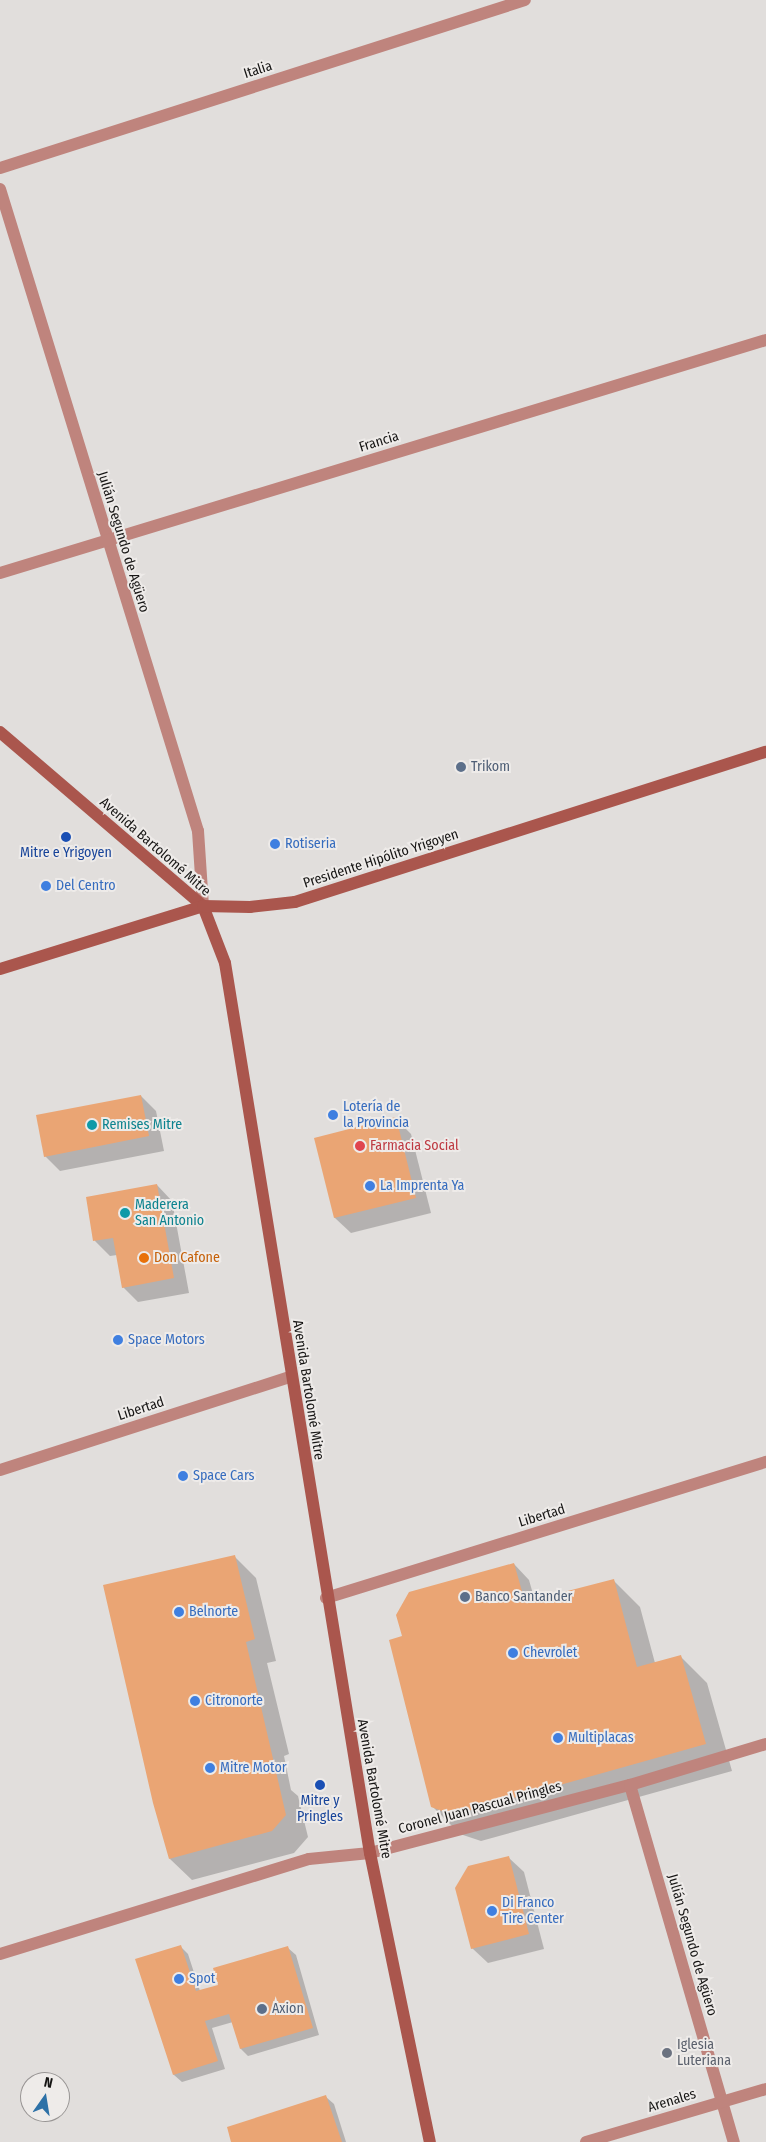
<!DOCTYPE html>
<meta charset="utf-8">
<style>
body{margin:0}
#map{position:relative;width:766px;height:2142px;overflow:hidden;background:#e1dedc;font-family:"Fira Sans Condensed",sans-serif}
div>[style]{position:absolute}
[style*='--x']{left:calc(var(--x)*1px);top:calc(var(--y)*1px);width:calc(var(--w)*1px);rotate:calc(var(--a)*1deg)}
.shadow>*{inset:0;background:#0003}
.building>*{inset:0;background:#eaa574}
.street>*{height:12px;margin:-6px;padding:0 6px;transform-origin:6px;border-radius:6px;background:#bf847d}
.secondary>*{height:12px;margin:-6px;padding:0 6px;transform-origin:6px;border-radius:6px;background:#aa564d}
.dots>*{width:14px;height:14px;translate:-50% -50%;box-sizing:border-box;border:2px solid #eeebe9;border-radius:50%}
span{translate:-50% -50%;white-space:nowrap;text-align:center;line-height:1.15;-webkit-text-stroke:4px #eeebe9;paint-order:stroke}
.street-label{font-size:14px;color:#161514}
.service-label{font-size:14px;color:#4e5e75}
.left{translate:0 -50%;text-align:left}
.shop-label{font-size:14px;color:#366cbe}
.transit-label{font-size:14px;color:#164399}
.culture-label{font-size:14px;color:#0d838f}
.health-label{font-size:14px;color:#be3a42}
.food-label{font-size:14px;color:#c56008}
.worship-label{font-size:14px;color:#5b616d}
.north{position:absolute;left:20px;top:2072px;width:50px;height:50px;box-sizing:border-box;background:#eeebe9;border:1px solid #989594;border-radius:50%;rotate:13deg;font-size:14px;font-weight:700;line-height:20px;text-align:center;color:#161514}
.north::after{content:'';display:block;margin:auto;width:18px;height:22px;background:#2d71a7;clip-path:polygon(50% 0,100% 100%,50% 72%,0 100%)}
</style>
<div id="map">
<div class="shadow">
<i style="clip-path:polygon(141px 1096px,156px 1111px,164px 1151px,60px 1171px,45px 1156px)"></i>
<i style="clip-path:polygon(395px 1118px,411px 1134px,431px 1213px,351px 1233px,335px 1218px,316px 1139px)"></i>
<i style="clip-path:polygon(157px 1185px,172px 1201px,189px 1293px,138px 1302px,123px 1287px,117px 1255px,110px 1256px,95px 1241px,87px 1198px)"></i>
<i style="clip-path:polygon(235px 1557px,256px 1578px,276px 1661px,267px 1663px,289px 1754px,284px 1756px,291px 1790px,298px 1796px,308px 1837px,294px 1853px,192px 1880px,170px 1859px)"></i>
<i style="clip-path:polygon(514px 1564px,529px 1580px,535px 1601px,613px 1580px,640px 1607px,655px 1663px,680px 1656px,707px 1683px,732px 1771px,481px 1841px,460px 1834px,433px 1807px,404px 1637px)"></i>
<i style="clip-path:polygon(508px 1857px,524px 1872px,544px 1949px,488px 1963px,472px 1948px)"></i>
<i style="clip-path:polygon(180px 1946px,188px 1954px,200px 1991px,220px 1986px,288px 1948px,296px 1955px,319px 2035px,248px 2056px,241px 2049px,233px 2022px,212px 2028px,225px 2069px,182px 2082px,174px 2075px,137px 1960px)"></i>
<i style="clip-path:polygon(326px 2097px,334px 2104px,346px 2142px,233px 2142px)"></i>
</div>
<div class="building">
<i style="clip-path:polygon(141px 1095px,149px 1136px,44px 1157px,36px 1115px)"></i>
<i style="clip-path:polygon(396px 1117px,416px 1198px,334px 1218px,314px 1138px)"></i>
<i style="clip-path:polygon(157px 1184px,174px 1278px,122px 1288px,113px 1238px,93px 1241px,86px 1197px)"></i>
<i style="clip-path:polygon(235px 1555px,255px 1639px,246px 1642px,286px 1815px,272px 1831px,169px 1859px,153px 1803px,103px 1585px)"></i>
<i style="clip-path:polygon(514px 1563px,525px 1602px,614px 1579px,637px 1667px,681px 1655px,706px 1744px,453px 1815px,431px 1807px,389px 1640px,402px 1636px,396px 1615px,409px 1592px)"></i>
<i style="clip-path:polygon(509px 1856px,529px 1934px,471px 1949px,455px 1888px,468px 1866px)"></i>
<i style="clip-path:polygon(181px 1945px,196px 1991px,218px 1985px,213px 1968px,288px 1946px,313px 2028px,240px 2049px,229px 2014px,205px 2021px,218px 2061px,173px 2075px,135px 1959px)"></i>
<i style="clip-path:polygon(326px 2095px,342px 2142px,231px 2142px,227px 2127px)"></i>
</div>
<div class="street">
<i style="--x:0;--y:168;--w:551;--a:-17.74"></i>
<i style="--x:0;--y:189;--w:672;--a:72.86"></i>
<i style="--x:198;--y:831;--w:75;--a:86.2"></i>
<i style="--x:0;--y:573;--w:801;--a:-16.92"></i>
<i style="--x:0;--y:1470;--w:305;--a:-17.8"></i>
<i style="--x:326;--y:1598;--w:461;--a:-17.2"></i>
<i style="--x:630;--y:1785;--w:372;--a:73.8"></i>
<i style="--x:0;--y:1954;--w:323;--a:-17.1"></i>
<i style="--x:309;--y:1859;--w:61;--a:-5.6"></i>
<i style="--x:370;--y:1853;--w:269;--a:-14.7"></i>
<i style="--x:630;--y:1785;--w:142;--a:-16.8"></i>
<i style="--x:586;--y:2142;--w:188;--a:-16.4"></i>
</div>
<div class="secondary">
<i style="--x:0;--y:732;--w:267;--a:40.6"></i>
<i style="--x:203;--y:906;--w:61;--a:68.9"></i>
<i style="--x:225;--y:963;--w:902;--a:80.75"></i>
<i style="--x:370;--y:1853;--w:295;--a:78.3"></i>
<i style="--x:0;--y:969;--w:213;--a:-17.2"></i>
<i style="--x:203;--y:906;--w:47;--a:1.2"></i>
<i style="--x:250;--y:907;--w:45;--a:-6.3"></i>
<i style="--x:295;--y:902;--w:494;--a:-17.7"></i>
</div>
<div class="dots">
<i style="left:461px;top:767px;background:#5c6f8a"></i>
<i style="left:66px;top:837px;background:#1a4fb4"></i>
<i style="left:275px;top:844px;background:#3f7fe0"></i>
<i style="left:46px;top:886px;background:#3f7fe0"></i>
<i style="left:333px;top:1115px;background:#3f7fe0"></i>
<i style="left:92px;top:1125px;background:#0f9aa8"></i>
<i style="left:360px;top:1146px;background:#e0444e"></i>
<i style="left:370px;top:1186px;background:#3f7fe0"></i>
<i style="left:125px;top:1213px;background:#0f9aa8"></i>
<i style="left:144px;top:1258px;background:#e8710a"></i>
<i style="left:118px;top:1340px;background:#3f7fe0"></i>
<i style="left:183px;top:1476px;background:#3f7fe0"></i>
<i style="left:465px;top:1597px;background:#5c6f8a"></i>
<i style="left:179px;top:1612px;background:#3f7fe0"></i>
<i style="left:513px;top:1653px;background:#3f7fe0"></i>
<i style="left:195px;top:1701px;background:#3f7fe0"></i>
<i style="left:558px;top:1738px;background:#3f7fe0"></i>
<i style="left:210px;top:1768px;background:#3f7fe0"></i>
<i style="left:320px;top:1785px;background:#1a4fb4"></i>
<i style="left:492px;top:1911px;background:#3f7fe0"></i>
<i style="left:179px;top:1979px;background:#3f7fe0"></i>
<i style="left:262px;top:2009px;background:#5c6f8a"></i>
<i style="left:667px;top:2053px;background:#6b7280"></i>
</div>
<div class="street-label">
<span style="left:258px;top:70px;rotate:-18deg">Italia</span>
<span style="left:379px;top:442px;rotate:-17deg">Francia</span>
<span style="left:123px;top:542px;rotate:73deg">Julián Segundo de Agüero</span>
<span style="left:155px;top:847px;rotate:41deg">Avenida Bartolomé Mitre</span>
<span style="left:381px;top:859px;rotate:-18deg">Presidente Hipólito Yrigoyen</span>
<span style="left:308px;top:1390px;rotate:81deg">Avenida Bartolomé Mitre</span>
<span style="left:141px;top:1409px;rotate:-18deg">Libertad</span>
<span style="left:542px;top:1516px;rotate:-17deg">Libertad</span>
<span style="left:374px;top:1789px;rotate:80deg">Avenida Bartolomé Mitre</span>
<span style="left:480px;top:1808px;rotate:-15deg">Coronel Juan Pascual Pringles</span>
<span style="left:692px;top:1945px;rotate:74deg">Julián Segundo de Agüero</span>
<span style="left:672px;top:2101px;rotate:-17deg">Arenales</span>
</div>
<div class="service-label">
<span class="left" style="left:471px;top:767px">Trikom</span>
<span class="left" style="left:475px;top:1597px">Banco Santander</span>
<span class="left" style="left:272px;top:2009px">Axion</span>
</div>
<div class="shop-label">
<span class="left" style="left:285px;top:844px">Rotiseria</span>
<span class="left" style="left:56px;top:886px">Del Centro</span>
<span class="left" style="left:343px;top:1115px">Lotería de<br>la Provincia</span>
<span class="left" style="left:380px;top:1186px">La Imprenta Ya</span>
<span class="left" style="left:128px;top:1340px">Space Motors</span>
<span class="left" style="left:193px;top:1476px">Space Cars</span>
<span class="left" style="left:189px;top:1612px">Belnorte</span>
<span class="left" style="left:523px;top:1653px">Chevrolet</span>
<span class="left" style="left:205px;top:1701px">Citronorte</span>
<span class="left" style="left:568px;top:1738px">Multiplacas</span>
<span class="left" style="left:220px;top:1768px">Mitre Motor</span>
<span class="left" style="left:502px;top:1911px">Di Franco<br>Tire Center</span>
<span class="left" style="left:189px;top:1979px">Spot</span>
</div>
<div class="transit-label">
<span style="left:66px;top:853px">Mitre e Yrigoyen</span>
<span style="left:320px;top:1809px">Mitre y<br>Pringles</span>
</div>
<div class="culture-label">
<span class="left" style="left:102px;top:1125px">Remises Mitre</span>
<span class="left" style="left:135px;top:1213px">Maderera<br>San Antonio</span>
</div>
<div class="health-label">
<span class="left" style="left:370px;top:1146px">Farmacia Social</span>
</div>
<div class="food-label">
<span class="left" style="left:154px;top:1258px">Don Cafone</span>
</div>
<div class="worship-label">
<span class="left" style="left:677px;top:2053px">Iglesia<br>Luteriana</span>
</div>
<div class="north">N</div>
</div>
